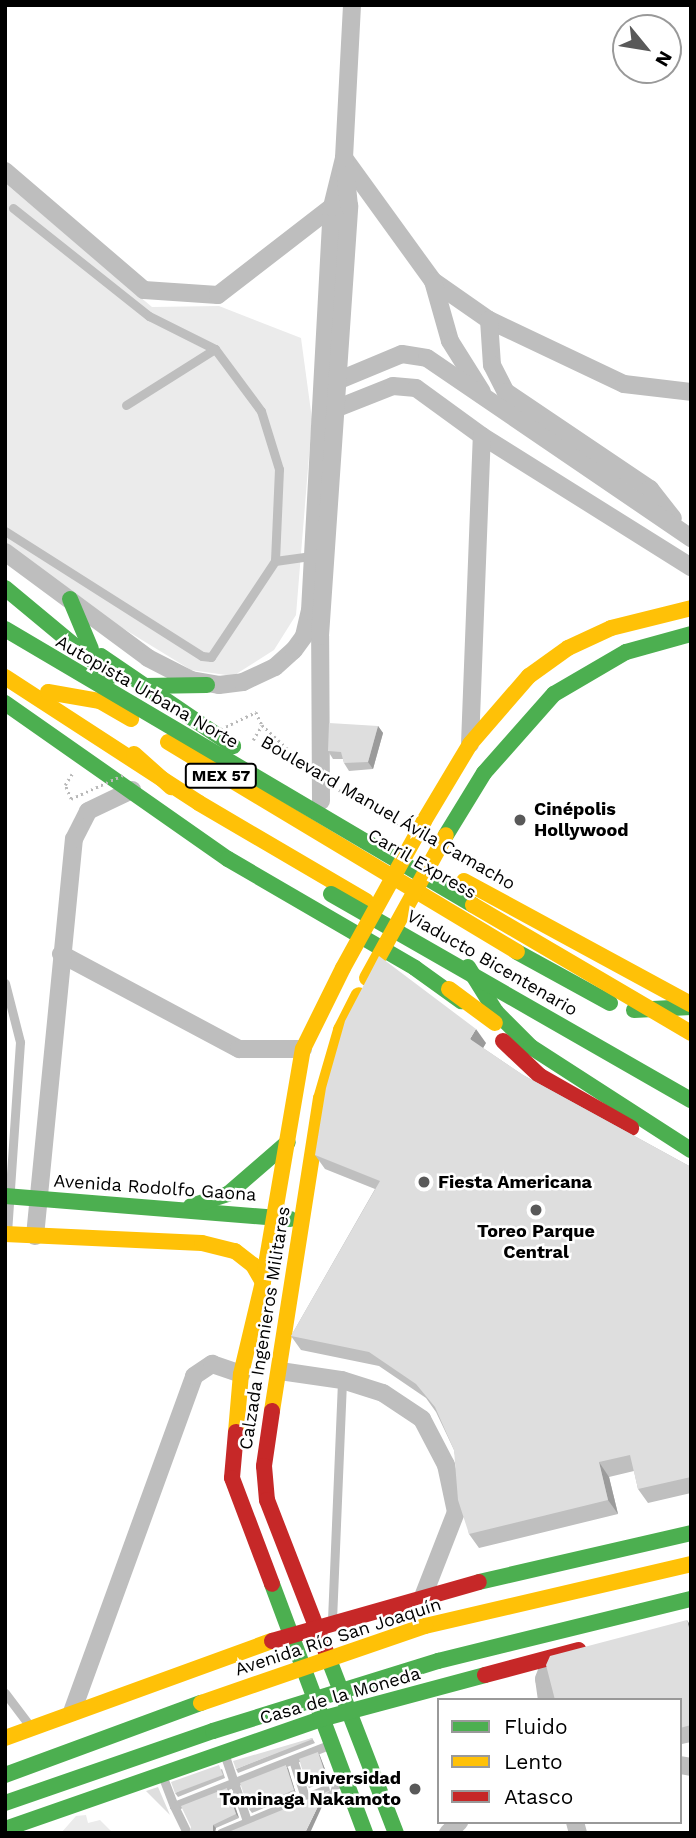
<!DOCTYPE html>
<meta charset="utf-8">
<style>
body{margin:0}
#map{position:relative;width:696px;height:1838px;overflow:hidden;background:#fff;font-family:"Work Sans",sans-serif}
div>[style]{position:absolute}
[style*='--x']{left:calc(var(--x)*1px);top:calc(var(--y)*1px);width:calc(var(--w)*1px);rotate:calc(var(--a)*1deg)}
.green>*{inset:0;background:#ebebeb}
.path>*{height:2.5px;margin-top:-1.25px;transform-origin:0;background:repeating-linear-gradient(90deg,#b9b9b9 0 2px,transparent 0 5.5px)}
.lane>*{height:9px;margin:-4.5px;padding:0 4.5px;transform-origin:4.5px;border-radius:4.5px;background:#bebebe}
.street>*{height:18px;margin:-9px;padding:0 9px;transform-origin:9px;border-radius:9px;background:#bebebe}
.fast>*{height:16px;margin:-8px;padding:0 8px;transform-origin:8px;border-radius:8px;background:#4caf50}
.slow>*{height:16px;margin:-8px;padding:0 8px;transform-origin:8px;border-radius:8px;background:#ffc107}
.jam>*{height:16px;margin:-8px;padding:0 8px;transform-origin:8px;border-radius:8px;background:#c62828}
.path-bridge>*{height:2.5px;margin-top:-1.25px;transform-origin:0;background:repeating-linear-gradient(90deg,#b9b9b9 0 2px,transparent 0 5.5px)}
.fast-bridge>*{height:16px;margin:-8px;padding:0 8px;transform-origin:8px;border-radius:8px;background:#4caf50}
.slow-bridge>*{height:16px;margin:-8px;padding:0 8px;transform-origin:8px;border-radius:8px;background:#ffc107}
.wall>*{inset:0;background:#bfbfbf}
.shaded-wall>*{inset:0;background:#9b9b9b}
.building>*{inset:0;background:#dedede}
.dots>*{width:19px;height:19px;translate:-50% -50%;box-sizing:border-box;border:4px solid #fff;border-radius:50%}
span{translate:-50% -50%;white-space:nowrap;text-align:center;line-height:1.15;-webkit-text-stroke:5px #fff;paint-order:stroke}
.shield-label span{padding:2px 5px;background:#fff;border:2px solid;border-radius:5px;-webkit-text-stroke-width:0}
.shield-label{font-size:16px;color:#000;font-weight:700}
.street-label{font-size:18px;color:#000}
.poi-label{font-size:18px;color:#000;font-weight:700}
.left{translate:0 -50%;text-align:left}
.right{translate:-100% -50%;text-align:right}
.frame{position:absolute;inset:0;border:7px solid #000;pointer-events:none}
.legend{position:absolute;left:437px;top:1698px;width:245px;height:126px;box-sizing:border-box;background:#fff;border:2px solid #999;margin:0;padding:9px 12px;list-style:none;font-size:21px;color:#000}
.legend li{display:flex;align-items:center;gap:14px;height:35px}
.legend b{width:35px;border:2px solid #999}
.north{position:absolute;left:612px;top:14px;width:70px;height:70px;box-sizing:border-box;background:#fff;border:2px solid #999;border-radius:50%;rotate:120deg;font-size:19px;font-weight:700;line-height:28px;text-align:center;color:#000}
.north::after{content:'';display:block;margin:auto;width:24px;height:32px;background:#595959;clip-path:polygon(50% 0,100% 100%,50% 72%,0 100%)}
</style>
<div id="map">
<div class="green">
<i style="clip-path:polygon(5px 183px,152px 307px,219px 306px,301px 338px,312px 419px,296px 615px,274px 650px,233px 676px,191px 670px,93px 610px,5px 546px)"></i>
<i style="clip-path:polygon(86px 1815px,88px 1823px,100px 1820px,113px 1833px,61px 1833px,76px 1816px)"></i>
</div>
<div class="path">
<i style="--x:256;--y:712;--w:14;--a:65"></i>
<i style="--x:262;--y:725;--w:56;--a:42.8"></i>
<i style="--x:253;--y:740;--w:17;--a:-59"></i>
<i style="--x:339;--y:790;--w:70;--a:29.8"></i>
<i style="--x:71;--y:799;--w:15;--a:-113"></i>
<i style="--x:65;--y:785;--w:13;--a:-58"></i>
</div>
<div class="lane">
<i style="--x:13;--y:208;--w:174;--a:38.5"></i>
<i style="--x:149;--y:316;--w:74;--a:26.6"></i>
<i style="--x:215;--y:349;--w:77;--a:53.4"></i>
<i style="--x:261;--y:411;--w:61;--a:72.8"></i>
<i style="--x:279;--y:469;--w:92;--a:92.5"></i>
<i style="--x:126;--y:405;--w:105;--a:-32.2"></i>
<i style="--x:5;--y:531;--w:233;--a:32.4"></i>
<i style="--x:202;--y:656;--w:9;--a:6"></i>
<i style="--x:211;--y:657;--w:115;--a:-56.3"></i>
<i style="--x:275;--y:561;--w:37;--a:-8"></i>
<i style="--x:5;--y:983;--w:61;--a:75.7"></i>
<i style="--x:20;--y:1042;--w:189;--a:93.9"></i>
<i style="--x:332;--y:1620;--w:240;--a:-87.6"></i>
<i style="--x:5;--y:1693;--w:41;--a:52.9"></i>
<i style="--x:225;--y:1756;--w:72;--a:71.3"></i>
<i style="--x:293;--y:1760;--w:40;--a:72"></i>
<i style="--x:162;--y:1775;--w:33;--a:69"></i>
<i style="--x:174;--y:1806;--w:169;--a:-21.5"></i>
<i style="--x:174;--y:1806;--w:30;--a:64"></i>
<i style="--x:221;--y:1833;--w:132;--a:-22.7"></i>
</div>
<div class="street">
<i style="--x:344;--y:158;--w:152;--a:54.1"></i>
<i style="--x:433;--y:281;--w:68;--a:34.9"></i>
<i style="--x:489;--y:320;--w:149;--a:25.4"></i>
<i style="--x:624;--y:384;--w:67;--a:6.8"></i>
<i style="--x:5;--y:171;--w:183;--a:40.6"></i>
<i style="--x:144;--y:290;--w:74;--a:3.9"></i>
<i style="--x:218;--y:295;--w:144;--a:-37.7"></i>
<i style="--x:433;--y:281;--w:62;--a:74.2"></i>
<i style="--x:450;--y:341;--w:60;--a:57.9"></i>
<i style="--x:489;--y:320;--w:45;--a:86.2"></i>
<i style="--x:492;--y:365;--w:30;--a:63"></i>
<i style="--x:506;--y:392;--w:174;--a:34"></i>
<i style="--x:650;--y:489;--w:37;--a:52"></i>
<i style="--x:329;--y:378;--w:9;--a:21"></i>
<i style="--x:337;--y:381;--w:70;--a:-22.6"></i>
<i style="--x:402;--y:354;--w:25;--a:9"></i>
<i style="--x:427;--y:358;--w:320;--a:34.3"></i>
<i style="--x:324;--y:409;--w:11;--a:0"></i>
<i style="--x:335;--y:409;--w:62;--a:-21.6"></i>
<i style="--x:393;--y:386;--w:23;--a:5"></i>
<i style="--x:416;--y:388;--w:82;--a:36"></i>
<i style="--x:482;--y:436;--w:247;--a:32.1"></i>
<i style="--x:5;--y:552;--w:178;--a:36.5"></i>
<i style="--x:148;--y:658;--w:48;--a:27.1"></i>
<i style="--x:191;--y:680;--w:28;--a:10"></i>
<i style="--x:219;--y:685;--w:24;--a:-7"></i>
<i style="--x:243;--y:682;--w:35;--a:-25"></i>
<i style="--x:275;--y:667;--w:25;--a:-42"></i>
<i style="--x:294;--y:650;--w:17;--a:-54"></i>
<i style="--x:304;--y:636;--w:26;--a:-77"></i>
<i style="--x:310;--y:611;--w:405;--a:-86.9"></i>
<i style="--x:332;--y:207;--w:50;--a:-76.2"></i>
<i style="--x:470;--y:744;--w:308;--a:-87.8"></i>
<i style="--x:321;--y:801;--w:165;--a:-90.3"></i>
<i style="--x:320;--y:636;--w:431;--a:-86.1"></i>
<i style="--x:349;--y:206;--w:48;--a:-95.9"></i>
<i style="--x:344;--y:158;--w:153;--a:-87"></i>
<i style="--x:61;--y:954;--w:202;--a:28.1"></i>
<i style="--x:239;--y:1049;--w:64;--a:0"></i>
<i style="--x:35;--y:1236;--w:399;--a:-84.4"></i>
<i style="--x:74;--y:839;--w:31;--a:-63"></i>
<i style="--x:88;--y:811;--w:49;--a:-25.5"></i>
<i style="--x:280;--y:1371;--w:63;--a:8.3"></i>
<i style="--x:342;--y:1380;--w:43;--a:17.6"></i>
<i style="--x:383;--y:1393;--w:47;--a:33.7"></i>
<i style="--x:422;--y:1419;--w:52;--a:62.4"></i>
<i style="--x:446;--y:1465;--w:48;--a:78"></i>
<i style="--x:456;--y:1512;--w:88;--a:111.3"></i>
<i style="--x:547;--y:1700;--w:21;--a:-98"></i>
<i style="--x:544;--y:1679;--w:22;--a:-69"></i>
<i style="--x:72;--y:1712;--w:357;--a:-70"></i>
<i style="--x:194;--y:1376;--w:22;--a:-34"></i>
<i style="--x:212;--y:1364;--w:31;--a:19"></i>
<i style="--x:680;--y:1765;--w:11;--a:10"></i>
<i style="--x:575;--y:1822;--w:11;--a:75"></i>
<i style="--x:448;--y:1833;--w:16;--a:-45"></i>
</div>
<div class="fast">
<i style="--x:70;--y:599;--w:54;--a:67.2"></i>
<i style="--x:101;--y:656;--w:160;--a:34.3"></i>
<i style="--x:144;--y:686;--w:63;--a:-0.9"></i>
<i style="--x:5;--y:703;--w:272;--a:35"></i>
<i style="--x:228;--y:859;--w:216;--a:30.2"></i>
<i style="--x:415;--y:968;--w:57;--a:35.7"></i>
<i style="--x:446;--y:835;--w:73;--a:-58.5"></i>
<i style="--x:484;--y:773;--w:106;--a:-48.5"></i>
<i style="--x:554;--y:694;--w:83;--a:-30.3"></i>
<i style="--x:626;--y:652;--w:67;--a:-15.5"></i>
<i style="--x:517;--y:952;--w:106;--a:28.7"></i>
<i style="--x:468;--y:967;--w:53;--a:58.1"></i>
<i style="--x:496;--y:1012;--w:49;--a:45"></i>
<i style="--x:531;--y:1047;--w:190;--a:32.8"></i>
<i style="--x:634;--y:1010;--w:57;--a:-3"></i>
<i style="--x:5;--y:1196;--w:286;--a:4.6"></i>
<i style="--x:191;--y:1206;--w:39;--a:-18"></i>
<i style="--x:228;--y:1194;--w:79;--a:-40.9"></i>
<i style="--x:479;--y:1582;--w:218;--a:-13"></i>
<i style="--x:272;--y:1584;--w:266;--a:69.5"></i>
<i style="--x:326;--y:1652;--w:194;--a:68.9"></i>
<i style="--x:438;--y:1661;--w:260;--a:-13.8"></i>
<i style="--x:5;--y:1775;--w:209;--a:-20.2"></i>
<i style="--x:5;--y:1803;--w:220;--a:-19.1"></i>
<i style="--x:5;--y:1829;--w:335;--a:-19.2"></i>
<i style="--x:321;--y:1719;--w:170;--a:-15"></i>
</div>
<div class="slow">
<i style="--x:5;--y:677;--w:231;--a:33"></i>
<i style="--x:199;--y:803;--w:194;--a:30.4"></i>
<i style="--x:48;--y:692;--w:53;--a:9.8"></i>
<i style="--x:100;--y:701;--w:36;--a:30"></i>
<i style="--x:168;--y:742;--w:407;--a:31"></i>
<i style="--x:424;--y:821;--w:90;--a:-59.1"></i>
<i style="--x:470;--y:744;--w:90;--a:-49.1"></i>
<i style="--x:529;--y:676;--w:48;--a:-35.7"></i>
<i style="--x:568;--y:648;--w:47;--a:-24.9"></i>
<i style="--x:611;--y:628;--w:82;--a:-14"></i>
<i style="--x:464;--y:881;--w:258;--a:28.5"></i>
<i style="--x:449;--y:989;--w:57;--a:36.5"></i>
<i style="--x:5;--y:1234;--w:197;--a:2.6"></i>
<i style="--x:202;--y:1243;--w:34;--a:14"></i>
<i style="--x:235;--y:1251;--w:23;--a:38"></i>
<i style="--x:253;--y:1265;--w:20;--a:60"></i>
<i style="--x:272;--y:1411;--w:316;--a:-81.1"></i>
<i style="--x:321;--y:1099;--w:72;--a:-73.8"></i>
<i style="--x:341;--y:1030;--w:39;--a:-63"></i>
<i style="--x:236;--y:1432;--w:58;--a:-85.1"></i>
<i style="--x:241;--y:1374;--w:95;--a:-76.6"></i>
<i style="--x:263;--y:1282;--w:236;--a:-80.3"></i>
<i style="--x:303;--y:1049;--w:90;--a:-63.7"></i>
<i style="--x:425;--y:1626;--w:273;--a:-13.1"></i>
<i style="--x:5;--y:1738;--w:284;--a:-20"></i>
</div>
<div class="jam">
<i style="--x:503;--y:1041;--w:51;--a:43.4"></i>
<i style="--x:540;--y:1076;--w:105;--a:29.7"></i>
<i style="--x:272;--y:1411;--w:56;--a:98.3"></i>
<i style="--x:264;--y:1466;--w:34;--a:85"></i>
<i style="--x:267;--y:1500;--w:163;--a:68.8"></i>
<i style="--x:236;--y:1432;--w:46;--a:95"></i>
<i style="--x:232;--y:1478;--w:113;--a:69.3"></i>
<i style="--x:272;--y:1641;--w:215;--a:-15.9"></i>
<i style="--x:485;--y:1675;--w:97;--a:-14.9"></i>
</div>
<div class="path-bridge">
<i style="--x:221;--y:729;--w:39;--a:-26"></i>
<i style="--x:71;--y:799;--w:57;--a:-24.8"></i>
</div>
<div class="fast-bridge">
<i style="--x:5;--y:588;--w:138;--a:39.7"></i>
<i style="--x:5;--y:629;--w:543;--a:30.53"></i>
<i style="--x:331;--y:894;--w:415;--a:29.8"></i>
<i style="--x:213;--y:1731;--w:236;--a:-17.3"></i>
</div>
<div class="slow-bridge">
<i style="--x:134;--y:754;--w:50;--a:41.7"></i>
<i style="--x:473;--y:905;--w:253;--a:30.4"></i>
<i style="--x:343;--y:968;--w:168;--a:-61.1"></i>
<i style="--x:367;--y:978;--w:163;--a:-61.1"></i>
<i style="--x:201;--y:1703;--w:237;--a:-19"></i>
</div>
<div class="wall">
<i style="clip-path:polygon(378px 726px,383px 733px,373px 769px,349px 771px,344px 763px,343px 759px,333px 759px,328px 751px)"></i>
<i style="clip-path:polygon(486px 1043px,483px 1048px,523px 1075px,691px 1167px,691px 1493px,648px 1503px,638px 1489px,634px 1471px,609px 1477px,618px 1514px,479px 1548px,469px 1534px,454px 1450px,436px 1412px,426px 1398px,379px 1366px,301px 1350px,291px 1336px,375px 1189px,325px 1169px,315px 1155px)"></i>
<i style="clip-path:polygon(691px 1626px,691px 1742px,682px 1744px,680px 1741px,680px 1700px)"></i>
<i style="clip-path:polygon(312px 1738px,315px 1743px,238px 1773px,236px 1769px)"></i>
<i style="clip-path:polygon(318px 1752px,320px 1756px,329px 1780px,309px 1788px,307px 1785px)"></i>
<i style="clip-path:polygon(288px 1768px,296px 1794px,252px 1813px,249px 1809px)"></i>
<i style="clip-path:polygon(222px 1769px,225px 1778px,178px 1797px,175px 1793px)"></i>
<i style="clip-path:polygon(331px 1790px,334px 1793px,325px 1800px,226px 1833px)"></i>
<i style="clip-path:polygon(230px 1792px,239px 1818px,216px 1828px,189px 1833px)"></i>
</div>
<div class="shaded-wall">
<i style="clip-path:polygon(378px 726px,383px 733px,373px 769px,368px 762px)"></i>
<i style="clip-path:polygon(476px 1029px,486px 1043px,480px 1053px,470px 1039px)"></i>
<i style="clip-path:polygon(599px 1462px,609px 1477px,618px 1514px,608px 1500px)"></i>
<i style="clip-path:polygon(687px 1620px,691px 1626px,691px 1638px)"></i>
<i style="clip-path:polygon(318px 1752px,320px 1756px,329px 1780px,326px 1776px)"></i>
<i style="clip-path:polygon(286px 1765px,288px 1768px,296px 1794px,294px 1790px)"></i>
<i style="clip-path:polygon(227px 1788px,230px 1792px,239px 1818px,236px 1814px)"></i>
<i style="clip-path:polygon(323px 1796px,325px 1800px,310px 1833px,305px 1833px)"></i>
<i style="clip-path:polygon(213px 1825px,216px 1828px,215px 1833px,212px 1833px)"></i>
</div>
<div class="building">
<i style="clip-path:polygon(329px 723px,378px 726px,368px 762px,344px 763px,341px 752px,328px 751px)"></i>
<i style="clip-path:polygon(379px 956px,476px 1029px,470px 1039px,523px 1075px,691px 1167px,691px 1477px,638px 1489px,630px 1455px,599px 1462px,608px 1500px,469px 1534px,458px 1500px,454px 1450px,435px 1407px,416px 1384px,369px 1352px,291px 1336px,380px 1181px,315px 1155px,326px 1088px,345px 1021px)"></i>
<i style="clip-path:polygon(687px 1620px,691px 1638px,691px 1725px,680px 1728px,680px 1700px,555px 1700px,546px 1665px,550px 1656px)"></i>
<i style="clip-path:polygon(312px 1738px,313px 1739px,236px 1769px,233px 1761px)"></i>
<i style="clip-path:polygon(318px 1752px,326px 1776px,307px 1785px,299px 1759px)"></i>
<i style="clip-path:polygon(219px 1765px,223px 1775px,175px 1793px,171px 1782px)"></i>
<i style="clip-path:polygon(286px 1765px,294px 1790px,249px 1809px,240px 1783px)"></i>
<i style="clip-path:polygon(158px 1787px,170px 1815px,146px 1791px)"></i>
<i style="clip-path:polygon(227px 1788px,236px 1814px,213px 1825px,213px 1833px,189px 1833px,191px 1827px,181px 1806px)"></i>
<i style="clip-path:polygon(331px 1790px,323px 1796px,305px 1833px,226px 1833px)"></i>
</div>
<div class="dots">
<i style="left:520px;top:820px;background:#595959"></i>
<i style="left:424px;top:1182px;background:#595959"></i>
<i style="left:536px;top:1210px;background:#595959"></i>
<i style="left:415px;top:1789px;background:#595959"></i>
</div>
<div class="shield-label">
<span style="left:221px;top:776px">MEX 57</span>
</div>
<div class="street-label">
<span style="left:147px;top:692px;rotate:30deg">Autopista Urbana Norte</span>
<span style="left:388px;top:813px;rotate:30deg">Boulevard Manuel Ávila Camacho</span>
<span style="left:422px;top:864px;rotate:30deg">Carril Express</span>
<span style="left:492px;top:963px;rotate:30deg">Viaducto Bicentenario</span>
<span style="left:155px;top:1188px;rotate:4deg">Avenida Rodolfo Gaona</span>
<span style="left:265px;top:1328px;rotate:-81deg">Calzada Ingenieros Militares</span>
<span style="left:338px;top:1637px;rotate:-18deg">Avenida Río San Joaquín</span>
<span style="left:340px;top:1696px;rotate:-16deg">Casa de la Moneda</span>
</div>
<div class="poi-label">
<span class="left" style="left:534px;top:820px">Cinépolis<br>Hollywood</span>
<span class="left" style="left:438px;top:1182px">Fiesta Americana</span>
<span style="left:536px;top:1242px">Toreo Parque<br>Central</span>
<span class="right" style="left:401px;top:1789px">Universidad<br>Tominaga Nakamoto</span>
</div>
<div class="frame"></div>
<ul class="legend">
<li><b style="height:9px;background:#4caf50"></b>Fluido</li>
<li><b style="height:9px;background:#ffc107"></b>Lento</li>
<li><b style="height:9px;background:#c62828"></b>Atasco</li>
</ul>
<div class="north">N</div>
</div>
